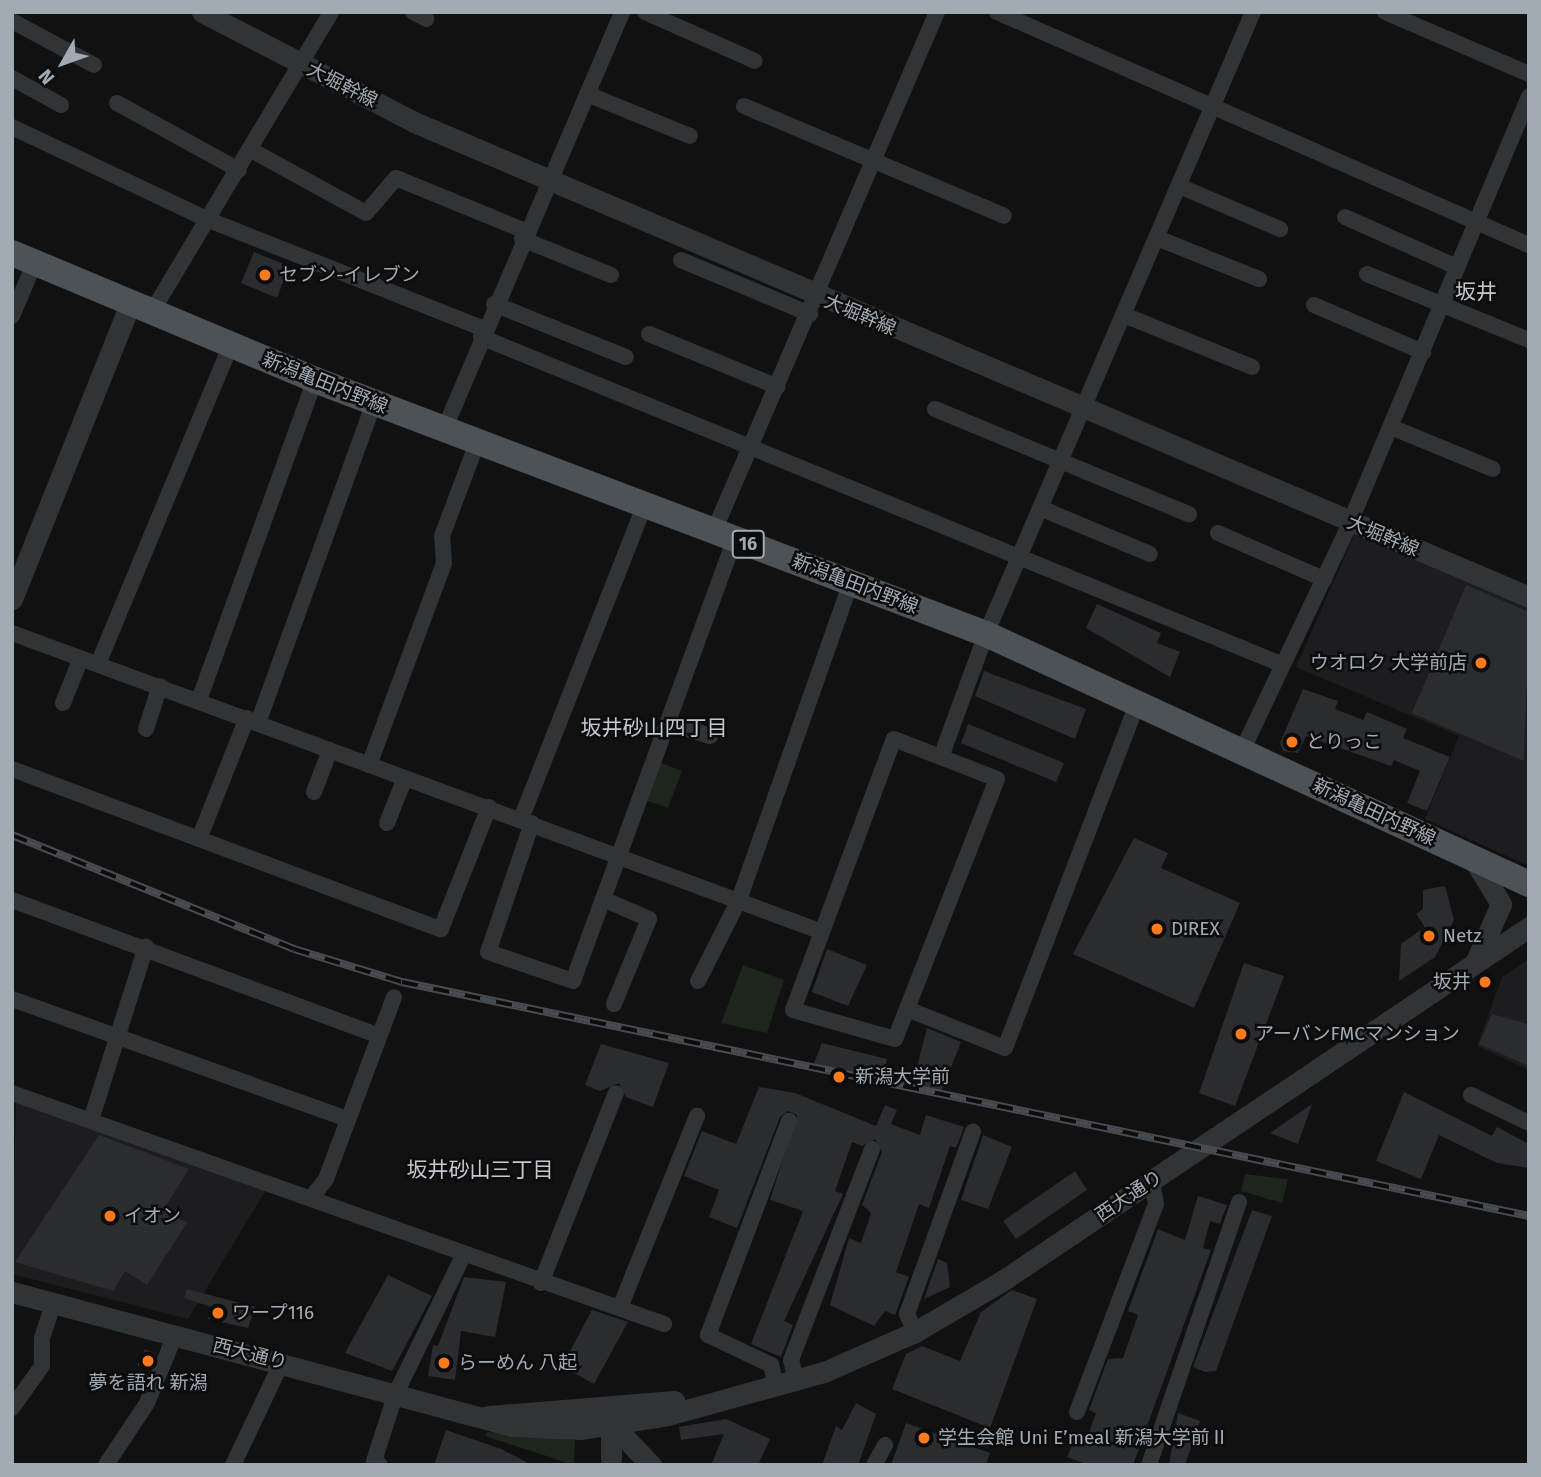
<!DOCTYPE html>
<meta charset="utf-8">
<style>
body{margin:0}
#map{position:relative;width:1541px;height:1477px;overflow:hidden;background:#111112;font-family:"Fira Sans","Noto Sans JP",sans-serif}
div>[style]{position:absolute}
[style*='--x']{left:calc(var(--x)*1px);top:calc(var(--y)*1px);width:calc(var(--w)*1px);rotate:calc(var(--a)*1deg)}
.built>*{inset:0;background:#1d1d1f}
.green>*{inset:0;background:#1d251d}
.building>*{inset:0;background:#2b2c2f}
.minor>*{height:16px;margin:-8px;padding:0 8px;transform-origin:8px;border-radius:8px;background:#313437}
.tertiary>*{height:21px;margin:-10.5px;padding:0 10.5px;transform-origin:10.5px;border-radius:10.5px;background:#313437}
.primary>*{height:26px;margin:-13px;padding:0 13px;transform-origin:13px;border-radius:13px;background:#4d5257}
.rail>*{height:8px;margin-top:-4px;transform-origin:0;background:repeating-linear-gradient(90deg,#0c0c0d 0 16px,#484c51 0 32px);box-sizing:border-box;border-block:2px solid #484c51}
.dots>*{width:19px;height:19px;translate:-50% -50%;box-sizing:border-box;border:4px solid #0c0c0d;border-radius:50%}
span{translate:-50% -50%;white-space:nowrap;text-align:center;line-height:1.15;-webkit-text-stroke:5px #0c0c0d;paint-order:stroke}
.shield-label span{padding:2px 5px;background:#0c0c0d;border:2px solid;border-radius:5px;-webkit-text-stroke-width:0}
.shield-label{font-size:18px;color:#a1abb4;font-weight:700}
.street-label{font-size:19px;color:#a1abb4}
.poi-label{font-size:19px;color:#a1abb4}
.left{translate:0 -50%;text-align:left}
.right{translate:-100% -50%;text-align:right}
.neighbourhood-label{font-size:21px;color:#c2c9d0}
.frame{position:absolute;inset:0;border:14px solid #a1abb4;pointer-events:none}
.north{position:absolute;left:28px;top:28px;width:70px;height:70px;-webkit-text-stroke:5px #0c0c0d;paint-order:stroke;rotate:230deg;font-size:19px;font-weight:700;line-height:28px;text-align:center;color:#a1abb4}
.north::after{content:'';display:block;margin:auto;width:24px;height:32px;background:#a1abb4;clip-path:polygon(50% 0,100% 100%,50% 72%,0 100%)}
</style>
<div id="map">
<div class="built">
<i style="clip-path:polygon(1355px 533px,1529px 608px,1529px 866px,1425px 819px,1459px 736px,1296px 667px)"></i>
<i style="clip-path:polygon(1529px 959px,1529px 1070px,1477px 1046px,1502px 977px)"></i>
<i style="clip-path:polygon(16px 1102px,266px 1190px,188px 1319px,12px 1274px)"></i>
</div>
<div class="green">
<i style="clip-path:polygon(659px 762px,682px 771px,668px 808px,645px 800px)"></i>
<i style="clip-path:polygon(743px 965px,784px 980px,767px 1033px,721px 1023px)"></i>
<i style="clip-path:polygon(1245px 1174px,1288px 1179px,1282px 1203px,1241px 1191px)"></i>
<i style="clip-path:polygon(487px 1432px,575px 1440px,574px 1465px,485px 1436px)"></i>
</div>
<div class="building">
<i style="clip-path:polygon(254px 252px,289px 266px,277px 298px,241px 283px)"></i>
<i style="clip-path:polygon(1466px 585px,1529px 612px,1524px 761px,1412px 713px)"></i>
<i style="clip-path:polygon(1097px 604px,1161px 633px,1157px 643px,1180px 652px,1170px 677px,1086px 628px)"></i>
<i style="clip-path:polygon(984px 671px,1086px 709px,1075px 739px,975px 696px)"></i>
<i style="clip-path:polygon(1303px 689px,1338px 701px,1335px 709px,1363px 720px,1367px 712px,1407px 729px,1403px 738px,1450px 757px,1427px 811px,1407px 803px,1420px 771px,1394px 760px,1391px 766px,1306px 736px,1298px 753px,1283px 751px,1280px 743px)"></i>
<i style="clip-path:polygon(968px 724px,1064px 763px,1056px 782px,961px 743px)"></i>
<i style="clip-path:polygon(1134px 838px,1168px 853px,1161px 868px,1240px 903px,1194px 1008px,1073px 954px)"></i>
<i style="clip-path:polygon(1445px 886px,1454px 920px,1435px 957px,1399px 981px,1401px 944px,1425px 927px,1416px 914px,1423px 909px,1423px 890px)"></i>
<i style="clip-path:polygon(827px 949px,867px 965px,848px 1006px,812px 992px)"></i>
<i style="clip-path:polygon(1244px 963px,1284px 976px,1235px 1106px,1199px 1093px)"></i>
<i style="clip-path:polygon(1492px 1014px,1529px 1024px,1529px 1066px,1479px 1044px)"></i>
<i style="clip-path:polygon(927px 1028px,961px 1042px,941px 1092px,912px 1086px)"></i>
<i style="clip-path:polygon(822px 1043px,887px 1059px,883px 1079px,812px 1068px)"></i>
<i style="clip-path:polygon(601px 1044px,669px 1063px,653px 1107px,626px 1097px,619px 1083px,600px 1091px,585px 1085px)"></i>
<i style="clip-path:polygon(759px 1087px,795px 1093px,876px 1126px,885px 1105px,897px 1110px,891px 1124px,920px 1135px,926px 1115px,964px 1127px,956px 1148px,950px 1146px,929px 1208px,919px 1204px,896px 1272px,909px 1277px,895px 1315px,885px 1311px,874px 1326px,830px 1305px,849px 1238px,861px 1243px,871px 1213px,862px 1205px,882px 1152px,875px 1139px,862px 1146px,852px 1142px,835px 1191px,843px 1194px,784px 1321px,793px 1325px,781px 1357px,751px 1344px,803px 1211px,770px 1200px,797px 1115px,788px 1111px,780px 1117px,737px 1228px,709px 1217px,719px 1190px,684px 1176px,702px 1131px,736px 1144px)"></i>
<i style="clip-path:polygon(1404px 1092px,1492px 1136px,1497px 1127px,1529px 1144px,1529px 1168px,1497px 1163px,1439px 1135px,1421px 1179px,1376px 1161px)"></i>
<i style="clip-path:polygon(1312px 1104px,1298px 1144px,1270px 1133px)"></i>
<i style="clip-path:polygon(99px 1135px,189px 1169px,164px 1209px,187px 1223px,147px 1285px,125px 1271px,113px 1291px,15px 1262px)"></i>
<i style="clip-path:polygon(983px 1135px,1012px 1147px,988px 1209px,961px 1200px)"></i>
<i style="clip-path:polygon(1075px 1171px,1087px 1190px,1016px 1239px,1003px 1221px)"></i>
<i style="clip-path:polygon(1198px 1196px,1227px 1205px,1220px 1224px,1210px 1221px,1203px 1248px,1211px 1250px,1133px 1465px,1089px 1465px,1067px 1457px,1075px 1437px,1086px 1441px,1096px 1413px,1089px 1410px,1108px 1359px,1123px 1358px,1138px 1315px,1128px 1311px,1158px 1229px,1185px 1240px)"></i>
<i style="clip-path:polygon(1252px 1210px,1272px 1216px,1216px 1371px,1205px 1372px,1193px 1367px)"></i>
<i style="clip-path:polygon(938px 1259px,947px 1263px,950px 1287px,924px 1299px)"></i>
<i style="clip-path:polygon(388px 1275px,432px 1296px,392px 1371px,345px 1353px)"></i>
<i style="clip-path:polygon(464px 1277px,506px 1282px,495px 1337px,461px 1331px,455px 1380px,428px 1376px,433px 1345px,438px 1346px)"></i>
<i style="clip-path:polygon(187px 1289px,255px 1307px,248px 1328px,208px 1319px,211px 1307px,184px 1298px)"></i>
<i style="clip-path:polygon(1012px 1290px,1037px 1299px,990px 1428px,892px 1389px,906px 1354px,922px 1346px,960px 1361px,981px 1312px)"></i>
<i style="clip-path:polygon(592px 1310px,628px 1322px,594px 1384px,562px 1366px)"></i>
<i style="clip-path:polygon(145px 1349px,156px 1354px,149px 1371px,137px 1365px)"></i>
<i style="clip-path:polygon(856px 1403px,876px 1414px,858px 1465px,822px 1465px,836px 1426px,842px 1430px)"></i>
<i style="clip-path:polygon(1178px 1413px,1200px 1421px,1185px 1465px,1169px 1465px)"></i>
<i style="clip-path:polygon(726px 1419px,770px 1439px,758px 1465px,711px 1465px,724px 1434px,681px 1440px,679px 1427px)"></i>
<i style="clip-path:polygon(906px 1423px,990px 1453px,986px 1465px,891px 1465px)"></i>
<i style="clip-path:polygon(446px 1430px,501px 1449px,532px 1465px,434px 1465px)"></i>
</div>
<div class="minor">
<i style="--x:413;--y:12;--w:15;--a:28"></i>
<i style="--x:645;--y:12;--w:120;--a:24"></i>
<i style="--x:997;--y:12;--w:581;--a:23.65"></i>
<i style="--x:1385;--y:12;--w:157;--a:23.3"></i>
<i style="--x:12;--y:21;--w:93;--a:28.2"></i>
<i style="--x:12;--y:78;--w:56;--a:28.9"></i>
<i style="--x:587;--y:94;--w:111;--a:22.2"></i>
<i style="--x:117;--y:103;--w:139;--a:28.8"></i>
<i style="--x:744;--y:106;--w:282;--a:22.9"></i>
<i style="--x:12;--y:127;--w:218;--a:25.3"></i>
<i style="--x:209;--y:220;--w:296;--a:21.6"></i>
<i style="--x:251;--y:150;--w:131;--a:28.7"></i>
<i style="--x:366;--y:213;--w:46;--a:-49.4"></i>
<i style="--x:396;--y:178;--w:139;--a:22.3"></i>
<i style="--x:1179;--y:186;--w:110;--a:23.1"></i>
<i style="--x:1345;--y:217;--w:123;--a:24.1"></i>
<i style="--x:1157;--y:238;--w:110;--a:21.9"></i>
<i style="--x:522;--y:239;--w:96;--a:22"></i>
<i style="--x:681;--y:260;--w:140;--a:22.7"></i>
<i style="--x:1367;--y:274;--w:175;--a:22.2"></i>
<i style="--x:494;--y:304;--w:142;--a:21.9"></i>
<i style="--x:1314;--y:305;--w:119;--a:23.3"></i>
<i style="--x:153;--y:310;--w:347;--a:-59.1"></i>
<i style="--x:1124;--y:315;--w:138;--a:22.1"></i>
<i style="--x:12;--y:316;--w:59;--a:-66.9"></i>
<i style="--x:649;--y:334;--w:139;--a:22.3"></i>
<i style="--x:481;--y:337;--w:866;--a:22.24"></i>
<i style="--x:935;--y:409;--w:275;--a:22.5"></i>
<i style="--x:1391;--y:427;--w:110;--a:22.4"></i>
<i style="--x:444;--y:430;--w:454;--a:-66.9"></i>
<i style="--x:1040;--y:508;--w:119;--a:22.7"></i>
<i style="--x:714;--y:531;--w:565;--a:-66.75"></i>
<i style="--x:1218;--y:533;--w:116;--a:23.5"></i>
<i style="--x:12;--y:633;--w:863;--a:20.26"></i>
<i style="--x:98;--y:664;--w:347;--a:-67.4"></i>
<i style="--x:199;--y:700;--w:340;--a:-70.1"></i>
<i style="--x:63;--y:703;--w:48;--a:-68.2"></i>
<i style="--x:258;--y:723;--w:340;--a:-70.1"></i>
<i style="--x:668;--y:723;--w:44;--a:17.2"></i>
<i style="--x:146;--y:729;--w:45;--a:-72"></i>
<i style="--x:894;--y:739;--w:110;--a:21.2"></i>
<i style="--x:997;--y:779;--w:279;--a:111.4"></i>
<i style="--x:895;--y:1039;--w:106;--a:-164.1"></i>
<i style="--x:793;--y:1010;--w:289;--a:-69.6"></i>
<i style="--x:1242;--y:751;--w:242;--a:-64.6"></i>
<i style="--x:1346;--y:532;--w:473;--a:-67.2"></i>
<i style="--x:941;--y:757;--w:131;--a:-69.9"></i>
<i style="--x:986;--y:634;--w:677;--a:-66.77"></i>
<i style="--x:369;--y:765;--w:215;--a:-69.6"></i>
<i style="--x:444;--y:563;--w:27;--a:-94"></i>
<i style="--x:442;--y:536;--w:99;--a:-69.4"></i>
<i style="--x:12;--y:769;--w:458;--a:20.5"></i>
<i style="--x:441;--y:929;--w:131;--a:-68.5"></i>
<i style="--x:314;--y:792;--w:45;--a:-69.1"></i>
<i style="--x:521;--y:819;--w:336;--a:-68.5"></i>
<i style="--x:387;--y:823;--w:48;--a:-68.2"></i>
<i style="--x:532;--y:823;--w:136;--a:108.8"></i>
<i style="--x:488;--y:952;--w:90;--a:18.8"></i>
<i style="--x:573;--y:981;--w:471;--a:-69.9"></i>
<i style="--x:199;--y:839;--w:130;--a:-68.4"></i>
<i style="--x:603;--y:899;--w:50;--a:23.5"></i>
<i style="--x:649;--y:919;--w:92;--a:112.4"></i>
<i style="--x:12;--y:900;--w:391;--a:20.3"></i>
<i style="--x:698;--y:981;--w:91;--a:-63.2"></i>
<i style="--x:739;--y:900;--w:337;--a:-70.6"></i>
<i style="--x:12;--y:999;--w:357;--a:19.7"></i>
<i style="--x:907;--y:1009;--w:105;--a:21.7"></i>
<i style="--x:1005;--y:1048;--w:368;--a:-69"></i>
<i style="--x:12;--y:1093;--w:692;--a:19.51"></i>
<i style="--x:1471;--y:1095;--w:64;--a:25.8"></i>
<i style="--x:91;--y:1120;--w:182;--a:-72.4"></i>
<i style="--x:312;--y:1197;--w:23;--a:-52"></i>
<i style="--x:326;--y:1179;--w:194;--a:-69.5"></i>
<i style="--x:541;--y:1283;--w:204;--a:-68.5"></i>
<i style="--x:621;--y:1305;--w:204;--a:-68.1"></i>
<i style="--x:915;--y:1332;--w:20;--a:-114"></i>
<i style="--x:907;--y:1314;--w:194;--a:-70.1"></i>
<i style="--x:796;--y:1380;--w:21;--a:-104"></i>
<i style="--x:791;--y:1360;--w:226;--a:-69"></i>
<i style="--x:776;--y:1386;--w:22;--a:-103"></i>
<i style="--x:771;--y:1365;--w:70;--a:-154.5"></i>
<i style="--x:708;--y:1335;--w:229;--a:-69.3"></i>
<i style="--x:12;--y:1408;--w:52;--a:-54.5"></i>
<i style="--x:42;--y:1366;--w:28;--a:-90"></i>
<i style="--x:42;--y:1338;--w:36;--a:-72"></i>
<i style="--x:1077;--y:1412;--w:222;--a:-69.2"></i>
<i style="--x:1156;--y:1204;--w:23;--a:-100"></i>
<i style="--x:106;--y:1465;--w:74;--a:-56.5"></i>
<i style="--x:147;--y:1403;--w:74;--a:-67.6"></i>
<i style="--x:233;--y:1465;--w:114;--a:-64.6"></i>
<i style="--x:380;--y:1465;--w:7;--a:-146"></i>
<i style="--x:374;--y:1461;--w:71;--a:-72.1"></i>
<i style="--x:396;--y:1393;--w:153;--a:-63.9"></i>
<i style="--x:874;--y:1465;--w:23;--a:-61"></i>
<i style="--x:1149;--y:1465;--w:278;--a:-71.1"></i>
</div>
<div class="tertiary">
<i style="--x:202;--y:12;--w:239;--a:27.4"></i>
<i style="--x:414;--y:122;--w:1212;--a:23.07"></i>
<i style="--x:12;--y:599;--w:321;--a:-68.2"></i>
<i style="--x:1474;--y:860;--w:52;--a:58.5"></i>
<i style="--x:1501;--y:904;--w:62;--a:113.7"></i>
<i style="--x:12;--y:1292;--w:518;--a:15"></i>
<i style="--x:512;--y:1426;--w:69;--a:2.5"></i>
<i style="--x:581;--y:1429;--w:88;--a:-9.1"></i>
<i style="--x:668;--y:1415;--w:162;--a:-15.4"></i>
<i style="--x:824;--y:1372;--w:99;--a:-23.7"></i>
<i style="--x:915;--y:1332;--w:101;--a:-30.4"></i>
<i style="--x:1002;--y:1281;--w:635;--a:-33.89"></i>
<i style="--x:488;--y:1416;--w:187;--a:-4.6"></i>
<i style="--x:607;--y:1419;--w:64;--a:46.3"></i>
<i style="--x:611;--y:1459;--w:25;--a:-90"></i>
<i style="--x:611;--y:1434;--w:21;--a:-62"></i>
</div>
<div class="primary">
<i style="--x:12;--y:253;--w:329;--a:22.7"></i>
<i style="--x:315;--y:380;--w:717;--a:20.73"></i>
<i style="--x:986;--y:634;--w:598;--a:24.72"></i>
</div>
<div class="rail">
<i style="--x:12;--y:835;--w:304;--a:22"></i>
<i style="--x:294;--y:949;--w:113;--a:17"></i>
<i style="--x:402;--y:982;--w:1151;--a:11.73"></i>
</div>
<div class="dots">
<i style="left:265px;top:275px;background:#fd7a1d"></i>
<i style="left:1481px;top:663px;background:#fd7a1d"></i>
<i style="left:1292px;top:742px;background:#fd7a1d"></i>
<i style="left:1157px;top:929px;background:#fd7a1d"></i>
<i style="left:1429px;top:936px;background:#fd7a1d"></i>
<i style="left:1485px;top:982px;background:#fd7a1d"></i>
<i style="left:1241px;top:1034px;background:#fd7a1d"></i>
<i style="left:839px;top:1077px;background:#fd7a1d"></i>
<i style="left:110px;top:1216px;background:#fd7a1d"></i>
<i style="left:218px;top:1313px;background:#fd7a1d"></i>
<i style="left:148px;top:1361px;background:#fd7a1d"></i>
<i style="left:444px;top:1363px;background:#fd7a1d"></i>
<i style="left:924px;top:1438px;background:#fd7a1d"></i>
</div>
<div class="shield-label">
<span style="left:748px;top:544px">16</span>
</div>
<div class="street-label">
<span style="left:342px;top:85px;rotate:27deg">大堀幹線</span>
<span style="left:860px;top:315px;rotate:23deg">大堀幹線</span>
<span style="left:325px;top:383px;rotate:22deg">新潟亀田内野線</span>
<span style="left:1383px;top:536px;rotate:23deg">大堀幹線</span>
<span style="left:855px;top:584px;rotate:21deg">新潟亀田内野線</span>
<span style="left:1374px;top:812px;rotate:25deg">新潟亀田内野線</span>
<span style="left:1129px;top:1196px;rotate:-34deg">西大通り</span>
<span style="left:250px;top:1354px;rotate:14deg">西大通り</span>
</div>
<div class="poi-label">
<span class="left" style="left:279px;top:275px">セブン-イレブン</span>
<span class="right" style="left:1467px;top:663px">ウオロク 大学前店</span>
<span class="left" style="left:1306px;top:742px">とりっこ</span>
<span class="left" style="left:1171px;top:929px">D!REX</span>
<span class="left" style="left:1443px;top:936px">Netz</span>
<span class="right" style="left:1471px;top:982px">坂井</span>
<span class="left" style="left:1255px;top:1034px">アーバンFMCマンション</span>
<span class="left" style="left:855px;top:1077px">新潟大学前</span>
<span class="left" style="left:124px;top:1216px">イオン</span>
<span class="left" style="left:232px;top:1313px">ワープ116</span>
<span class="left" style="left:458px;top:1363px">らーめん 八起</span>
<span style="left:148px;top:1383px">夢を語れ 新潟</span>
<span class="left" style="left:938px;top:1438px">学生会館 Uni E’meal 新潟大学前Ⅱ</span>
</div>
<div class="neighbourhood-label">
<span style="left:1476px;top:292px">坂井</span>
<span style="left:654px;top:728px">坂井砂山四丁目</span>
<span style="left:480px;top:1170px">坂井砂山三丁目</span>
</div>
<div class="frame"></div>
<div class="north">N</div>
</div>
